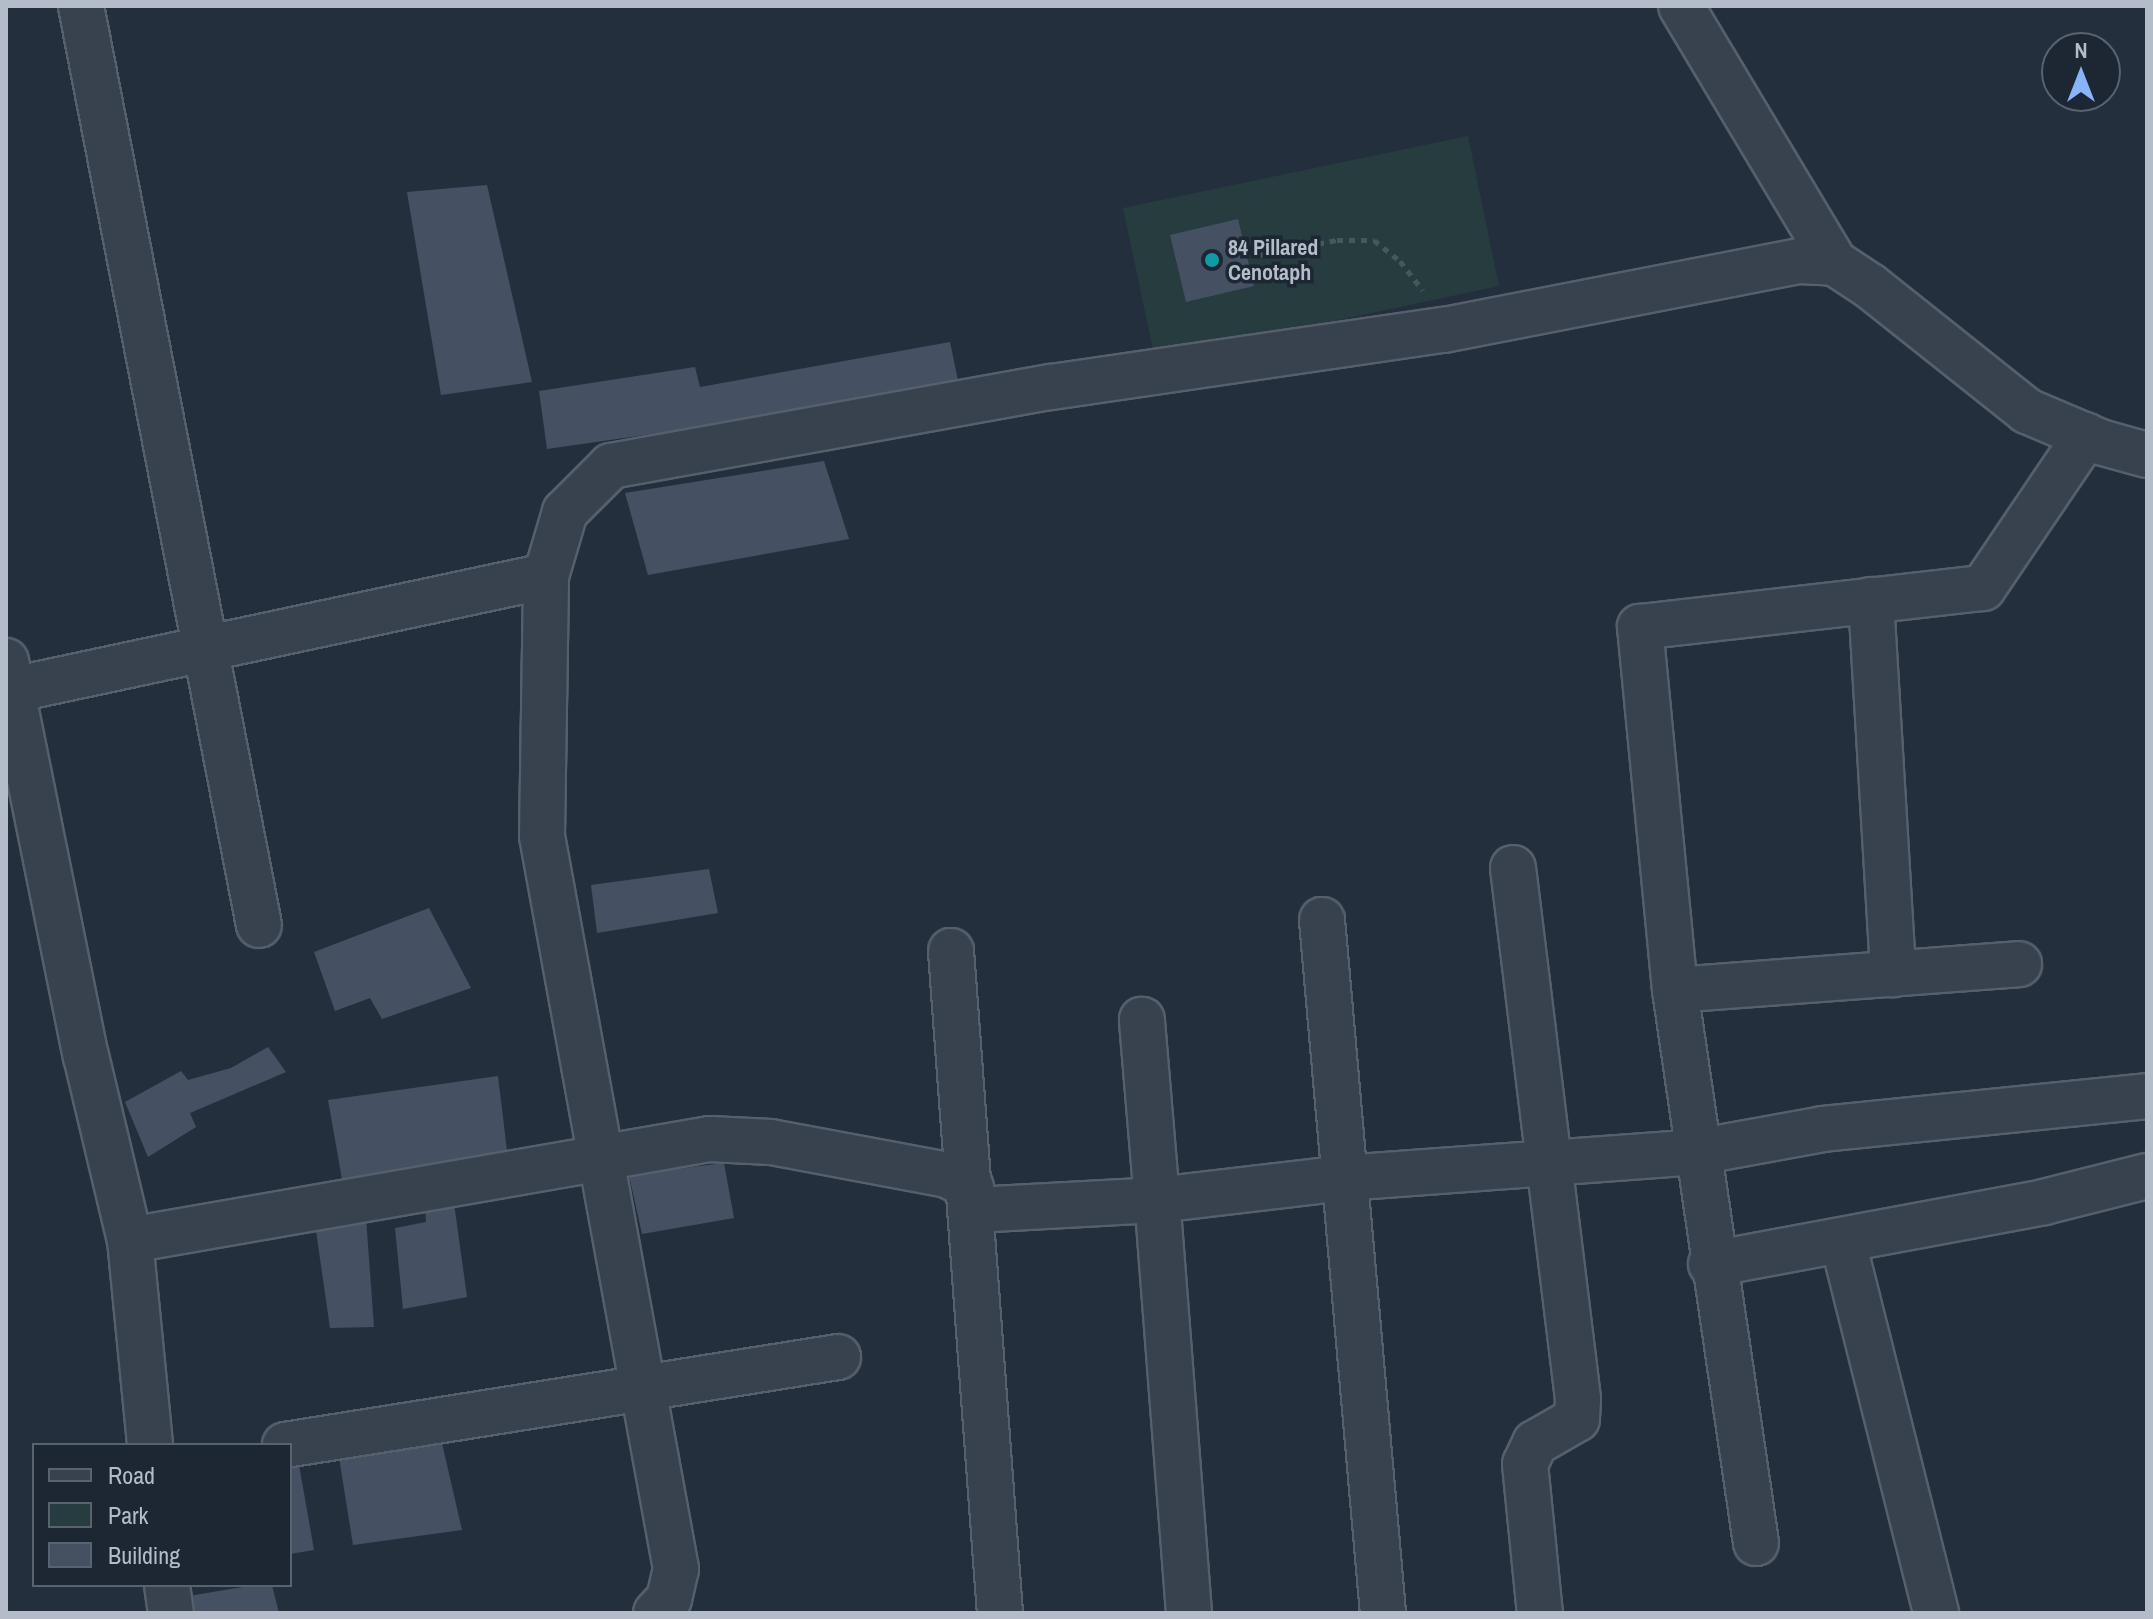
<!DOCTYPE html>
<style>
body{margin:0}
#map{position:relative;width:2153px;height:1619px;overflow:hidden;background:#242f3e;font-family:"Archivo Narrow",sans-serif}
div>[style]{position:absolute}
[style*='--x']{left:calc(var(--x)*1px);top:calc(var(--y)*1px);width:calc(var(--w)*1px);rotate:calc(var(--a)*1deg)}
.green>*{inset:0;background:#263c3f}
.building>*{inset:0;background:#455162}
.path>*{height:5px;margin-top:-2.5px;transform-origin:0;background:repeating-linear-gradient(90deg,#44595c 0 6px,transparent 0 12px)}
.roads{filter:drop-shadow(2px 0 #565f6c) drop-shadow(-2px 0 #565f6c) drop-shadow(0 2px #565f6c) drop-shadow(0 -2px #565f6c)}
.street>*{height:44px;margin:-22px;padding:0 22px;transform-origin:22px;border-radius:22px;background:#38414e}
.dots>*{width:22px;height:22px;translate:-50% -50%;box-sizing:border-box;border:4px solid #1d2633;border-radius:50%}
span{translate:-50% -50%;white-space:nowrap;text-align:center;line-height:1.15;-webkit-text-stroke:7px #1d2633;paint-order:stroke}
.poi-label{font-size:22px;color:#b4bcc9;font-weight:700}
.left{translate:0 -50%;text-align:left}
.frame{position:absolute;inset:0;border:8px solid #b4bcc9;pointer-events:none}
.legend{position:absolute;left:32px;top:1443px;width:260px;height:144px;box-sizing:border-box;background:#1d2633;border:2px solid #59626f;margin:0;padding:10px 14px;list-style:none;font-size:24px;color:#b4bcc9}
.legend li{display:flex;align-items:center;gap:16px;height:40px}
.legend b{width:40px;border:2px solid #59626f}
.north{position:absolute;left:2041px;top:32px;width:80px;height:80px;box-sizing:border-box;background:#1d2633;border:2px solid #59626f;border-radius:50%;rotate:0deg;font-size:22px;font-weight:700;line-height:32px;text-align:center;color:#b4bcc9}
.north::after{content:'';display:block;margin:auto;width:28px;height:36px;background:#8ab4f8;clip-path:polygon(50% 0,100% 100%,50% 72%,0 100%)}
</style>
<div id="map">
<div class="green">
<i style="clip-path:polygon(1468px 136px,1499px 286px,1155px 359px,1123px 208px)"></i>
</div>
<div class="building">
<i style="clip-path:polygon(487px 185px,532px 382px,441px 395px,407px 192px)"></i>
<i style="clip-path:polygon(1238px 219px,1254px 286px,1186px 302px,1170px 235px)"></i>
<i style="clip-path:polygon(950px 342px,960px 390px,547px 449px,539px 391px,695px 367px,700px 387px)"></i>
<i style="clip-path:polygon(824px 461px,849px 539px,648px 575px,625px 493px)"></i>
<i style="clip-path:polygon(709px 869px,718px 913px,597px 933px,591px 885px)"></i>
<i style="clip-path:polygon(429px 908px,471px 988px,382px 1019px,370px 998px,335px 1011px,314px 952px)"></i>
<i style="clip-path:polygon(268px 1047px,286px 1072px,190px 1113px,196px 1127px,148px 1157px,125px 1102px,181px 1071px,188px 1080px,231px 1068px)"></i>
<i style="clip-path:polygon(498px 1076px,508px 1159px,342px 1179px,328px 1100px)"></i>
<i style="clip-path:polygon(724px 1163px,734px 1218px,642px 1234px,629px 1175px)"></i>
<i style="clip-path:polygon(454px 1203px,467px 1297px,403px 1309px,395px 1228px,426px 1222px,425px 1207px)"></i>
<i style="clip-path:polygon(366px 1218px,374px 1327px,330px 1328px,315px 1224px)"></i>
<i style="clip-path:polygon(441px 1439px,462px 1530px,353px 1545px,338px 1451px)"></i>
<i style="clip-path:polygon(298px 1459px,314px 1550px,290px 1554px,290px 1460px)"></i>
<i style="clip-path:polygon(255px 1585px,272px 1585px,279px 1613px,180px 1613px,177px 1598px)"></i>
</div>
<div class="path">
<i style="--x:1259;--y:255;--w:79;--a:-10.9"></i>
<i style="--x:1337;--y:240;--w:37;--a:0"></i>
<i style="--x:1374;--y:240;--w:33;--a:39"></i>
<i style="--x:1400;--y:261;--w:37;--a:52"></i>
</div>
<div class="roads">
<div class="street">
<i style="--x:81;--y:6;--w:936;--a:79.04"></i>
<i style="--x:1681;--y:6;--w:300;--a:59.1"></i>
<i style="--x:1871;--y:600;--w:375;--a:86.6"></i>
<i style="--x:6;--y:661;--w:403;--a:78.6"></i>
<i style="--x:86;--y:1056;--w:189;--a:76.6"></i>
<i style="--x:130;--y:1240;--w:206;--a:84.4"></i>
<i style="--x:12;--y:690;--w:546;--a:-12.05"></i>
<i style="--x:1513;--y:868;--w:535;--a:83.02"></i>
<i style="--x:1578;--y:1399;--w:20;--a:93"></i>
<i style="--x:1577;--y:1419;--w:48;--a:150.3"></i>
<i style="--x:1535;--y:1443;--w:23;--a:115"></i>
<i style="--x:1525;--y:1464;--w:150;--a:84.3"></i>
<i style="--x:1322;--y:920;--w:696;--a:84.97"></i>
<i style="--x:951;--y:951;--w:664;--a:85.77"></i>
<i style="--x:1675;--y:990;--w:345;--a:-4.3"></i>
<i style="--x:973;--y:1210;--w:184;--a:-3.1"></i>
<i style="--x:1157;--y:1200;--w:181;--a:-94.8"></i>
<i style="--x:130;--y:1240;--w:589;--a:-9.88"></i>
<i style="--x:710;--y:1139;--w:61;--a:2.8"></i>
<i style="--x:771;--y:1142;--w:179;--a:10.6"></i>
<i style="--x:947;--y:1175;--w:27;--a:27"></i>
<i style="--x:1843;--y:1242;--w:382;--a:75.9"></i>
<i style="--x:1711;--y:1264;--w:339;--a:-10.5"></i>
<i style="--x:2044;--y:1202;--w:106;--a:-14.2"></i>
<i style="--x:285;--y:1445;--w:560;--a:-9.04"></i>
<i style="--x:1756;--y:1543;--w:559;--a:-98.33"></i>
<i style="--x:1675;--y:990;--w:365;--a:-95.5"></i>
<i style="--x:1640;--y:627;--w:345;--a:-6.5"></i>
<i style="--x:1983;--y:588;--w:184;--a:-55.9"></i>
<i style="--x:167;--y:1585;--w:28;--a:82"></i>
<i style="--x:656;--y:1613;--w:19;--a:-47"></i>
<i style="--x:669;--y:1599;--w:31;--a:-77"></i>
<i style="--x:676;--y:1569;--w:745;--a:-100.36"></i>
<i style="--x:542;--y:836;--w:260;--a:-89.1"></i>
<i style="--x:546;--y:576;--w:67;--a:-73.5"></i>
<i style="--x:565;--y:512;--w:65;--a:-45"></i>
<i style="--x:611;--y:466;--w:447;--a:-10.2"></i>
<i style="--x:1051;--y:387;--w:397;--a:-8.3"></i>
<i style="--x:1444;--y:330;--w:363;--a:-11"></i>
<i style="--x:1800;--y:261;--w:35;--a:3"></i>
<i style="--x:1835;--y:263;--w:42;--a:33.3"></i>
<i style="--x:1870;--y:286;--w:201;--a:38.5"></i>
<i style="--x:2027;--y:411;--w:79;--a:23"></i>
<i style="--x:2100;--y:442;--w:49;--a:15.5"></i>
<i style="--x:1189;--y:1613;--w:414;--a:-94.4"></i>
<i style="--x:1157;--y:1200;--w:188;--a:-6.7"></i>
<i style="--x:1344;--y:1178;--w:354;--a:-4.2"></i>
<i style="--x:1697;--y:1152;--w:128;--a:-10.3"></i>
<i style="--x:1823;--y:1129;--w:326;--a:-5.8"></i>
</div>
</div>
<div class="dots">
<i style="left:1212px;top:260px;background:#0f9aa8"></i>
</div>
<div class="poi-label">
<span class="left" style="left:1228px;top:260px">84 Pillared<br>Cenotaph</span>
</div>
<div class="frame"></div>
<ul class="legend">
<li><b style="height:10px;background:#38414e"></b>Road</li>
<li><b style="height:22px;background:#263c3f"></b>Park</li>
<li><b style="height:22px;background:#455162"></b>Building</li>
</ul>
<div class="north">N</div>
</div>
